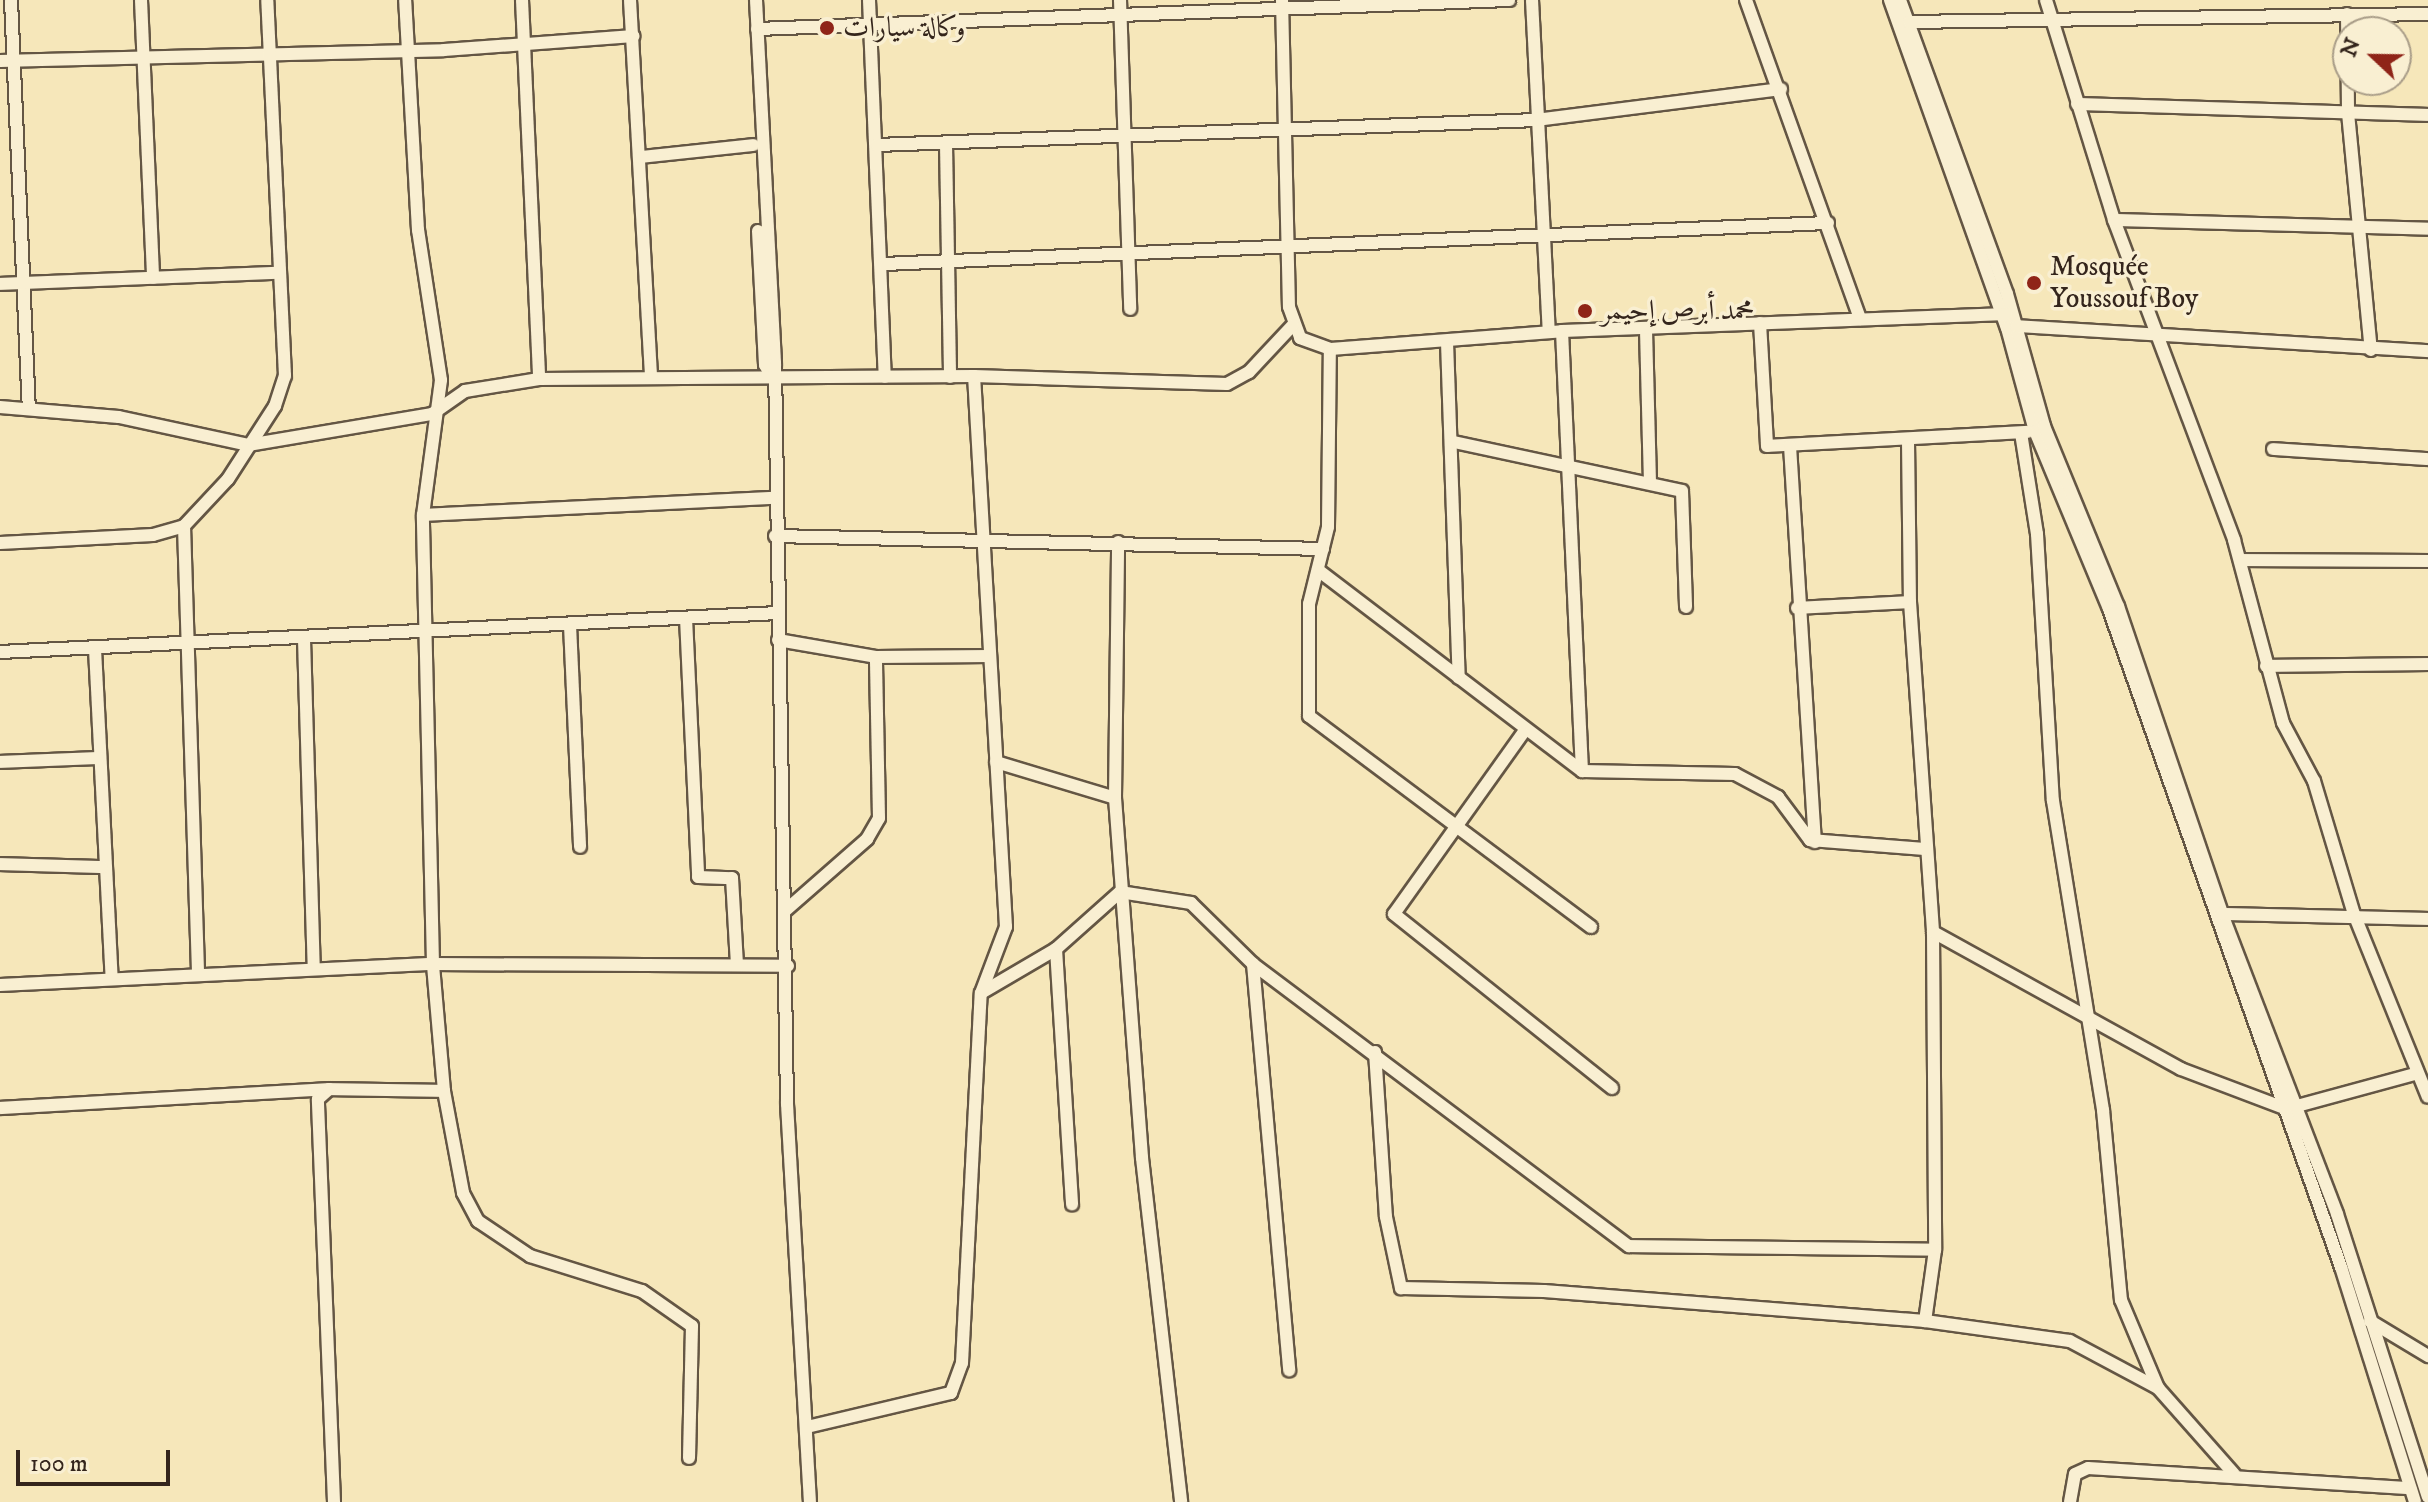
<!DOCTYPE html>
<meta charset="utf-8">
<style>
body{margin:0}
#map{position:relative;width:2428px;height:1502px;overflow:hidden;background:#f6e7ba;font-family:"IM FELL DW Pica",Amiri,serif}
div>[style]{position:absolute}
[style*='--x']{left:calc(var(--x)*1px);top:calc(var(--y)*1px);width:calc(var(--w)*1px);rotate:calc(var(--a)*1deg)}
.roads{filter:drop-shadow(2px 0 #645644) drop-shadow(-2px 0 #645644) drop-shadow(0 2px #645644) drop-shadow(0 -2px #645644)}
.minor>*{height:12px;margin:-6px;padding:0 6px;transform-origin:6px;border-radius:6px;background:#f9efd2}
.dots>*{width:22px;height:22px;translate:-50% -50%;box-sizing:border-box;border:4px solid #f9efd2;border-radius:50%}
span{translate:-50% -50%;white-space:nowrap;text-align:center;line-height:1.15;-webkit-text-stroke:7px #f9efd2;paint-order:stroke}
.poi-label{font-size:28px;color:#34251c}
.left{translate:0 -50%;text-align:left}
.north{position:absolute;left:2332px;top:16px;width:80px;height:80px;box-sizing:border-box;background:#f9efd2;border:2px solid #aa9e89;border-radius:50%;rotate:292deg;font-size:22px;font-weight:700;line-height:32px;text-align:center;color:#34251c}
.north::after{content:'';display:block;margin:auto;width:28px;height:36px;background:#8f2418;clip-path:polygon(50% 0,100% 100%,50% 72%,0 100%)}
.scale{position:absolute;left:16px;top:1450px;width:154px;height:36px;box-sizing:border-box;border:4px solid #34251c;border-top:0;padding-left:10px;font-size:24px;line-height:28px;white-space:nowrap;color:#34251c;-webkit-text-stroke:6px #f9efd2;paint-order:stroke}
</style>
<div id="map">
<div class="roads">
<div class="minor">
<i style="--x:11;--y:0;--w:405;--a:87.5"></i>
<i style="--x:141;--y:0;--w:278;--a:87.5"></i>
<i style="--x:522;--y:0;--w:379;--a:87.4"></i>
<i style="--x:630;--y:0;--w:376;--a:86.8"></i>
<i style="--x:756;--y:0;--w:364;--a:87"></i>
<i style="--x:775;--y:364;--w:740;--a:89.07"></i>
<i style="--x:787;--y:1104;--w:399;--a:86.7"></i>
<i style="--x:869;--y:0;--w:377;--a:87.6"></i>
<i style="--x:1120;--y:0;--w:309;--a:88.1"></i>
<i style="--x:1282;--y:0;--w:307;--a:88.7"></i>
<i style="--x:1289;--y:307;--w:33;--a:70"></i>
<i style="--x:1300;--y:338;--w:32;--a:20"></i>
<i style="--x:1532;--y:0;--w:332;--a:87.1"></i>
<i style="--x:1746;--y:0;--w:339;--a:70.3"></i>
<i style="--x:1890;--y:0;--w:348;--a:70.4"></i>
<i style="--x:2007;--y:328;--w:107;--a:74.8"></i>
<i style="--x:2035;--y:431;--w:193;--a:67.4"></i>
<i style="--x:2109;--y:609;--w:698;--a:70.58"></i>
<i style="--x:2341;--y:1267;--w:246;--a:72.5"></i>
<i style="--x:1900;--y:0;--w:313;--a:70"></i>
<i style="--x:2007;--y:294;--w:137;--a:74.3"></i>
<i style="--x:2044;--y:426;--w:195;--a:67.7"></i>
<i style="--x:2118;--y:606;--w:325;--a:71.3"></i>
<i style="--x:2222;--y:914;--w:321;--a:69"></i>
<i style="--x:2337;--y:1214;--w:297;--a:72.2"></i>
<i style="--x:2046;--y:0;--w:230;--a:72.8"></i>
<i style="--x:2114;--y:220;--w:342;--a:69.4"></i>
<i style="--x:2234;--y:540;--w:189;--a:75"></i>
<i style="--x:2283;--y:723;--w:66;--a:61.9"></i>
<i style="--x:2314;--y:781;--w:139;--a:73.3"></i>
<i style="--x:2354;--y:914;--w:197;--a:68"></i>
<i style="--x:2347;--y:14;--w:99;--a:89.4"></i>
<i style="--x:2348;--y:113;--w:238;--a:84.5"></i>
<i style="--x:1909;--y:22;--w:519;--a:-0.88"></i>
<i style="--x:757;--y:29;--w:753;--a:-2.21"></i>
<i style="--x:0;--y:61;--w:444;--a:-1.4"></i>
<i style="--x:444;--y:50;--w:190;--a:-4.2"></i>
<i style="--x:2077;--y:104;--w:351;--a:1.8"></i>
<i style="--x:946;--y:144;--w:233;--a:89"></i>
<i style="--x:877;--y:145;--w:659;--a:-2.17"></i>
<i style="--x:1536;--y:120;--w:247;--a:-7.2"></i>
<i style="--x:641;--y:157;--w:113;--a:-6.1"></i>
<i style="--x:2114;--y:220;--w:314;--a:1.6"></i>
<i style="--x:758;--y:231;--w:134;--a:87"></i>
<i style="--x:765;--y:365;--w:14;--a:60"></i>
<i style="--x:884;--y:264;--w:945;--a:-2.49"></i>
<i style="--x:0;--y:284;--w:278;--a:-2.3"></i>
<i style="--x:1760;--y:323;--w:123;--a:86.7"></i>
<i style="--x:1767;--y:446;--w:261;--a:-3.1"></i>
<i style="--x:2016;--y:326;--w:413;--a:3.5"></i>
<i style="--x:1646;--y:330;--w:153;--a:88.5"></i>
<i style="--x:1562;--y:331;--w:440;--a:87.4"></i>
<i style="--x:1447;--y:342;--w:336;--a:88"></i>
<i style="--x:0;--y:407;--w:119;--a:4.8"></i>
<i style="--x:119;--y:417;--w:132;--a:12.2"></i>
<i style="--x:248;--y:445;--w:187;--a:-9.6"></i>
<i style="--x:432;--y:414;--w:40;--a:-34.9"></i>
<i style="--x:465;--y:391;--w:75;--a:-9.2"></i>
<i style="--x:539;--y:379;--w:435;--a:-0.4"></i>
<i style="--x:974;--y:376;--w:253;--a:1.8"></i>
<i style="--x:1227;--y:384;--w:25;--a:-29"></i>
<i style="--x:1249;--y:372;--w:64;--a:-46.9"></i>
<i style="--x:2021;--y:433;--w:102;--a:81"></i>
<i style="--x:2037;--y:534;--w:267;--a:86.6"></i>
<i style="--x:2053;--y:801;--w:313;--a:80.8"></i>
<i style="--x:2103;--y:1110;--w:191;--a:84.6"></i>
<i style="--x:2121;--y:1300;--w:95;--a:67.2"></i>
<i style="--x:2158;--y:1388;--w:115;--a:48.5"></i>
<i style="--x:1908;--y:441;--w:161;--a:89.3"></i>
<i style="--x:1910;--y:602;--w:331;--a:86"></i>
<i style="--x:1933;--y:932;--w:318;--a:89.6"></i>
<i style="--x:1454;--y:442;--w:233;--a:12.1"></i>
<i style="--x:1682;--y:491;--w:116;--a:88"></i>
<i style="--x:1790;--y:446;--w:397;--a:86.4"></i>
<i style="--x:2273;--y:449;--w:155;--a:3.7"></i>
<i style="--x:423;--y:515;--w:351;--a:-2.8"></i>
<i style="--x:184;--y:526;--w:449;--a:88.2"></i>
<i style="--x:775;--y:536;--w:548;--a:1.36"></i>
<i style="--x:0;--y:543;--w:153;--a:-3"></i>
<i style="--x:153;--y:535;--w:32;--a:-16"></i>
<i style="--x:184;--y:526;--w:64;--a:-46.9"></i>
<i style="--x:228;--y:479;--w:87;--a:-57.2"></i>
<i style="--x:275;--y:406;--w:32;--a:-72"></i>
<i style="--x:285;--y:376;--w:376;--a:-92.7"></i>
<i style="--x:2241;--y:560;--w:187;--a:0.3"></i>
<i style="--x:1318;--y:570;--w:332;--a:37.3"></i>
<i style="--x:1582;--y:771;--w:153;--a:1.1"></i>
<i style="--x:1735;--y:774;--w:49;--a:28.1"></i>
<i style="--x:1778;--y:797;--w:54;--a:53.3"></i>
<i style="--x:1810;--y:840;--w:115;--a:4.5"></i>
<i style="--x:1797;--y:608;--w:113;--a:-3"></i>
<i style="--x:686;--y:618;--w:259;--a:87.3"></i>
<i style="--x:698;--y:877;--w:34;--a:2"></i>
<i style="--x:732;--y:878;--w:87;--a:86.7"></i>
<i style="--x:570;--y:625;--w:222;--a:87.4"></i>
<i style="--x:304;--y:639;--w:330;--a:88.3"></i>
<i style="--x:778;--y:640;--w:99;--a:9.8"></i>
<i style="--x:876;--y:657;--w:114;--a:-0.5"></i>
<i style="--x:95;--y:649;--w:330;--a:87.1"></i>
<i style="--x:0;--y:652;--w:778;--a:-2.87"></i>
<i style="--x:2266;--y:666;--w:162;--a:-0.7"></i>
<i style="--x:1523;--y:733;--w:222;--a:125.5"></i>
<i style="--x:1394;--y:914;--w:279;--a:38.6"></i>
<i style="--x:0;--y:762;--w:98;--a:-2.3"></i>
<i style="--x:996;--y:762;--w:124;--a:16.8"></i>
<i style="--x:1115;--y:798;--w:361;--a:85.7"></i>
<i style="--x:1142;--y:1158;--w:346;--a:83.5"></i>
<i style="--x:1115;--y:798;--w:256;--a:-89.3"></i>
<i style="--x:0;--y:864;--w:102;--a:1.7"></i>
<i style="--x:786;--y:910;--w:108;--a:-41.2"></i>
<i style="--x:867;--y:839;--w:24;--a:-60"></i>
<i style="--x:879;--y:818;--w:161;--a:-91.1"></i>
<i style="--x:2222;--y:914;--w:206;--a:1.4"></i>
<i style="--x:1591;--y:927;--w:352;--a:-143.2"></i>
<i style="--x:1309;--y:716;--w:112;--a:-90"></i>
<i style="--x:1309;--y:604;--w:79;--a:-76.1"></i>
<i style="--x:1328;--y:527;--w:178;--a:-89.4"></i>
<i style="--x:1330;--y:349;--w:233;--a:-4.4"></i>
<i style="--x:1562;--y:331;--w:445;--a:-2.2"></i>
<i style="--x:1933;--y:932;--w:283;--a:28.9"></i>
<i style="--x:2181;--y:1069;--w:110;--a:20.7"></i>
<i style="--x:1056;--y:949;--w:256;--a:86.4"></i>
<i style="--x:1253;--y:964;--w:408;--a:84.9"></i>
<i style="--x:0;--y:985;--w:434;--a:-2.8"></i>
<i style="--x:433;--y:964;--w:355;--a:0.3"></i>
<i style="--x:981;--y:993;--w:87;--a:-30.4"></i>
<i style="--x:1056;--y:949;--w:86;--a:-41.7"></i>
<i style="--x:1120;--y:892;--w:72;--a:8.8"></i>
<i style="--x:1191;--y:903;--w:87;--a:44.5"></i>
<i style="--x:1253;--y:964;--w:470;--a:36.9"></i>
<i style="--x:1629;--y:1246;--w:306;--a:0.7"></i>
<i style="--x:1935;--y:1250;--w:72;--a:98"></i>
<i style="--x:1925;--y:1321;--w:146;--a:7.9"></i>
<i style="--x:2070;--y:1341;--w:100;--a:28.1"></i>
<i style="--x:1375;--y:1052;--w:165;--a:86.2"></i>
<i style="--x:1386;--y:1217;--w:73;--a:78.1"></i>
<i style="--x:1401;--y:1288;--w:143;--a:1.2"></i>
<i style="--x:1544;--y:1291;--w:382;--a:4.5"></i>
<i style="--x:444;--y:1091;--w:104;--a:79.4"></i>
<i style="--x:463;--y:1193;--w:32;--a:62"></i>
<i style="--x:478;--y:1221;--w:63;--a:33.9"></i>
<i style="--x:530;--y:1256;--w:117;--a:17.4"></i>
<i style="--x:642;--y:1291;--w:61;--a:35"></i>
<i style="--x:692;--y:1326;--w:132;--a:91.3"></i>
<i style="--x:2297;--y:1106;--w:122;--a:-15.2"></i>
<i style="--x:0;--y:1108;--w:329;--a:-3.3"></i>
<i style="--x:2370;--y:1321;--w:68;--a:31.1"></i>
<i style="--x:807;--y:1427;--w:148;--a:-13.3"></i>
<i style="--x:951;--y:1393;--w:32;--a:-70"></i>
<i style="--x:962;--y:1363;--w:370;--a:-87.1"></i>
<i style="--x:981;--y:993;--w:71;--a:-69.3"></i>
<i style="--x:1006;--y:927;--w:552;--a:-93.32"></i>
<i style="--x:334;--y:1502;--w:403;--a:-92.3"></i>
<i style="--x:318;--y:1099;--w:15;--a:-42"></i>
<i style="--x:329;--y:1089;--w:115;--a:1"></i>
<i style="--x:444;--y:1091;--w:127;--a:-95"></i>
<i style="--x:433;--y:964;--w:449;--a:-91.3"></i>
<i style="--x:423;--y:515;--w:136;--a:-82.4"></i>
<i style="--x:441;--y:380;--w:152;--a:-98.7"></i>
<i style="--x:418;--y:230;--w:230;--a:-93.2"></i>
<i style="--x:2070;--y:1502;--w:28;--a:-80"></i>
<i style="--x:2075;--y:1474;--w:14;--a:-25"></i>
<i style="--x:2088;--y:1468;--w:323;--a:3.6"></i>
</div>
</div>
<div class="dots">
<i style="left:827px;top:28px;background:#8f2418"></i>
<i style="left:2034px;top:283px;background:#8f2418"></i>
<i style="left:1585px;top:311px;background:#8f2418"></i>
</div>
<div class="poi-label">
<span class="left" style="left:843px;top:28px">وكالة سيارات</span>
<span class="left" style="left:2050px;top:283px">Mosquée<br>Youssouf Boy</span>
<span class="left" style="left:1601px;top:311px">محمد أبرص إحيمر</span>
</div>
<div class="north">N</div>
<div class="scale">100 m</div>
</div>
